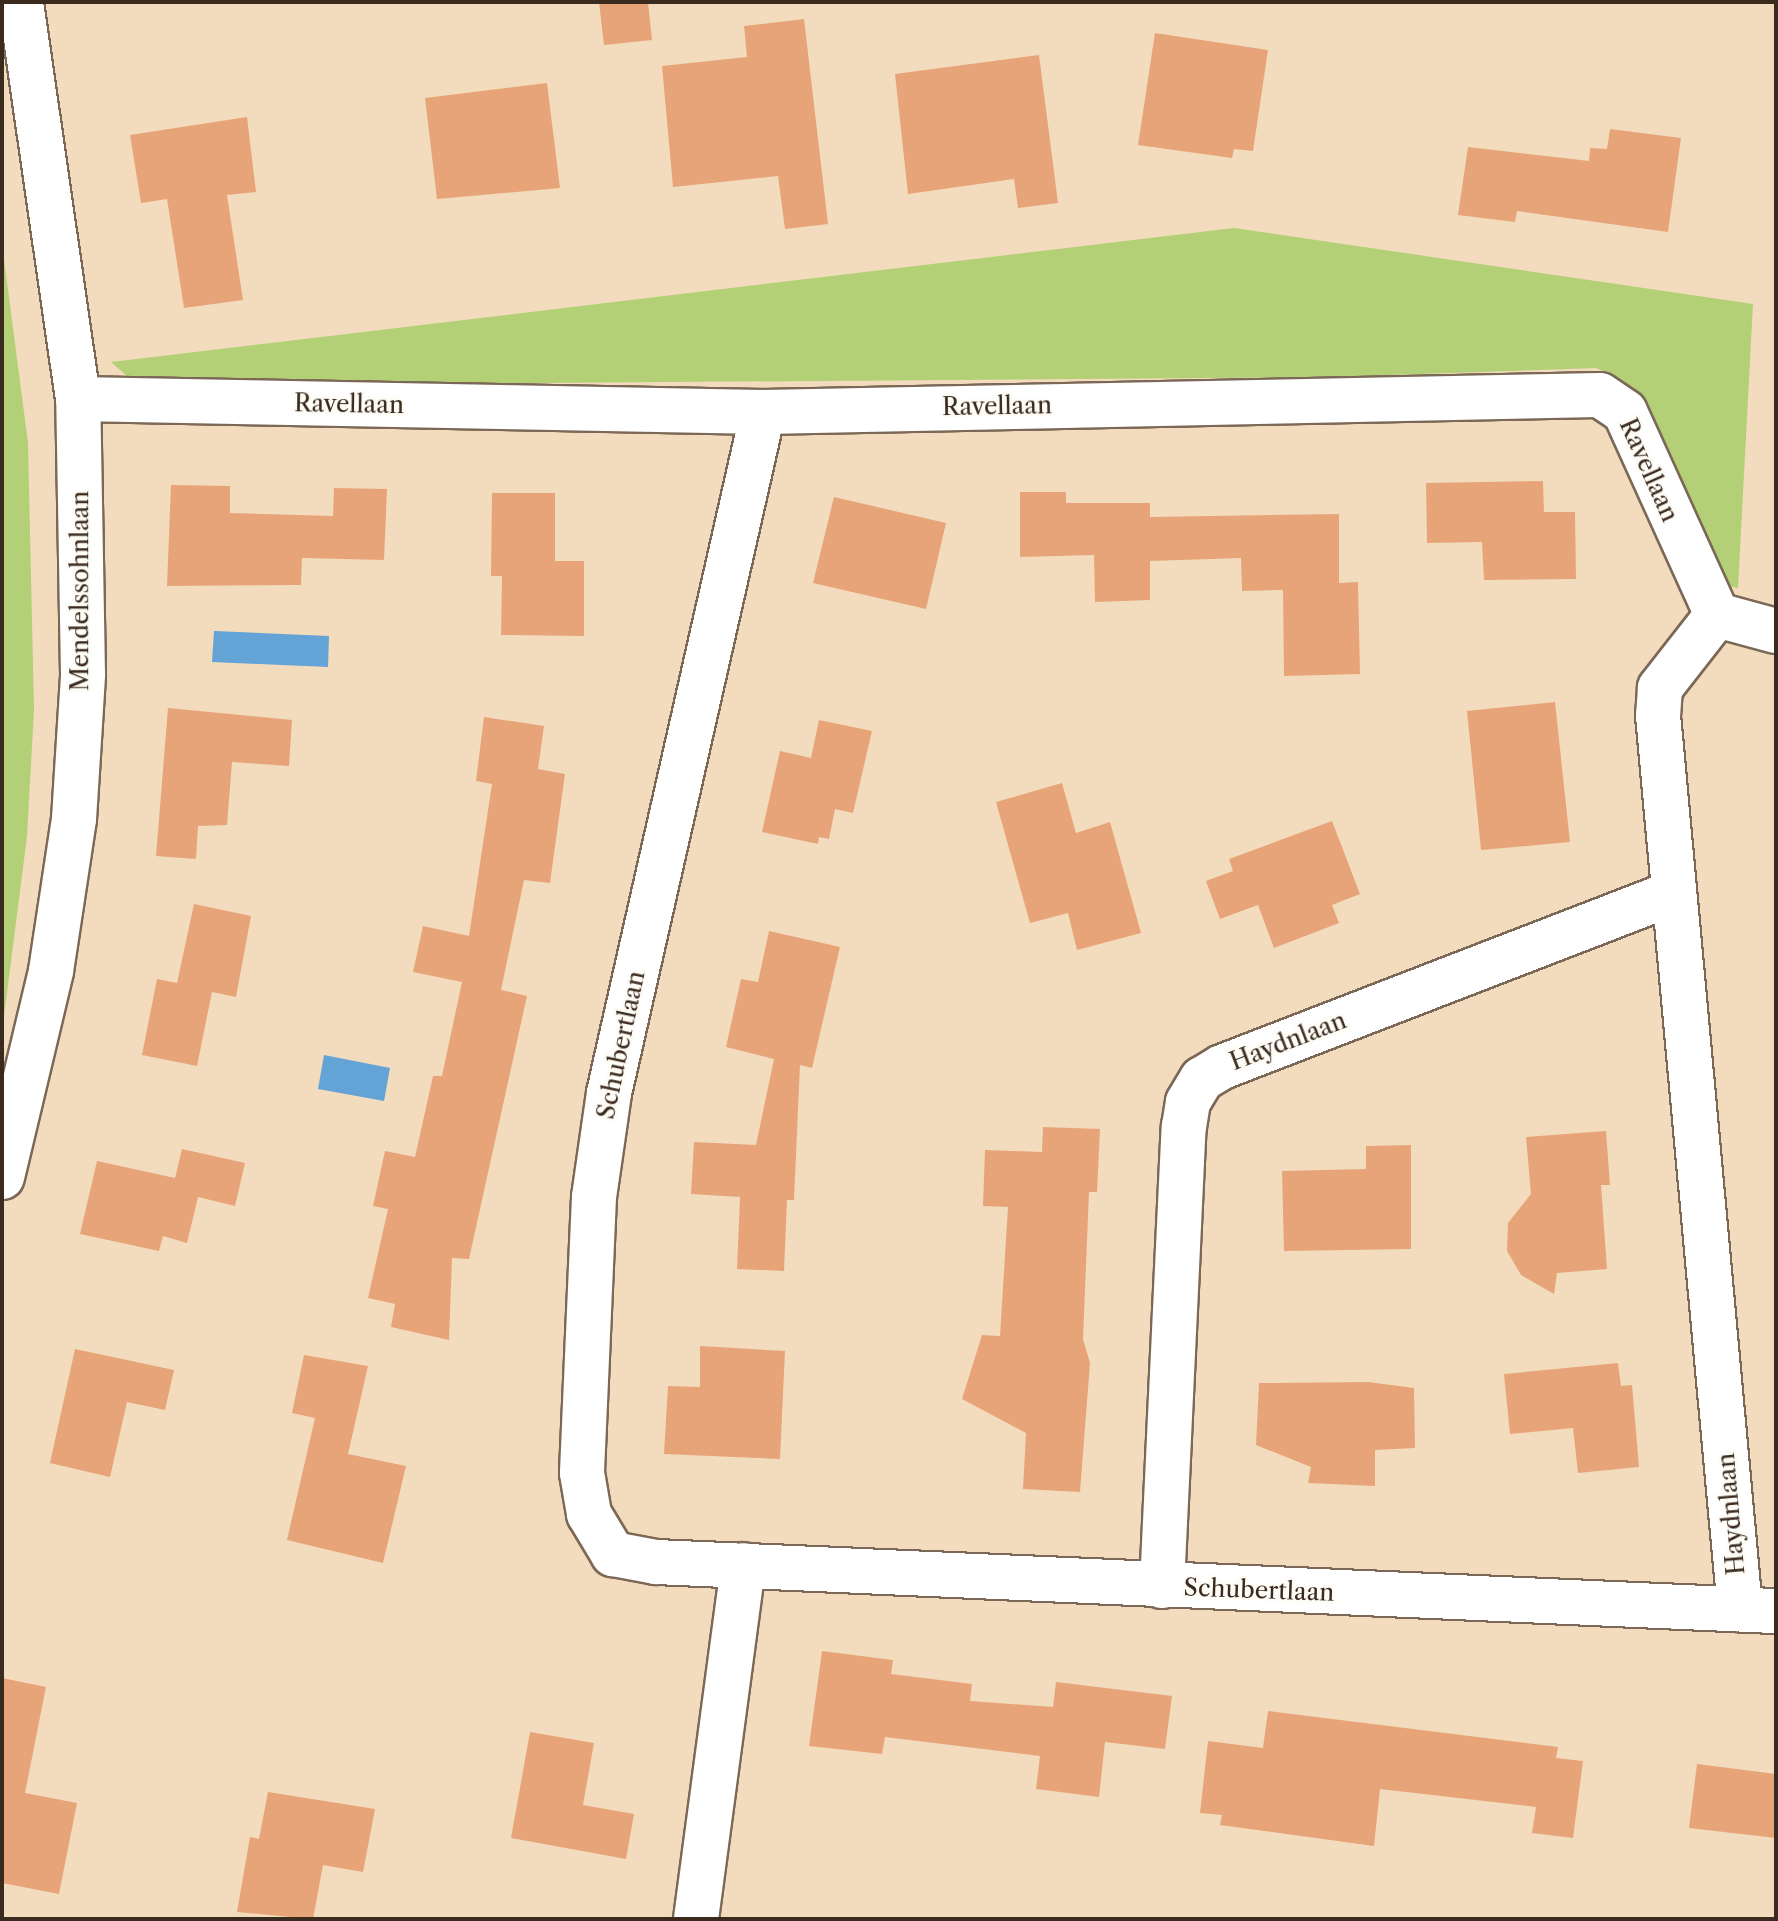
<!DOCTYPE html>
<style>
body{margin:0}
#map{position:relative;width:1778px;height:1921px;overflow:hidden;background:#f2dcbd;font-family:"Libre Caslon Text",serif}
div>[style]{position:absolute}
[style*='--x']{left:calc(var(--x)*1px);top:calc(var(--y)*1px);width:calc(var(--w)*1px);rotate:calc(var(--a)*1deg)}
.green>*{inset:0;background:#b4d077}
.water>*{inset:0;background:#64a3d6}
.building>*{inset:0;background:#e8a479}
.roads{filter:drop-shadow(2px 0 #7b6856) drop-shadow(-2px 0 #7b6856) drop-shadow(0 2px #7b6856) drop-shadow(0 -2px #7b6856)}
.street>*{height:44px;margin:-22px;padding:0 22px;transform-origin:22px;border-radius:22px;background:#fff}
span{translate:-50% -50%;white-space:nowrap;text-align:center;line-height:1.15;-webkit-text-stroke:6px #fdfcf7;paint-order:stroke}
.street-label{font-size:24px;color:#3b2a1e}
.frame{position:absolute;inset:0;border:4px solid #3b2a1e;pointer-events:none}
</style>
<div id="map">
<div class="green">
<i style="clip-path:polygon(1234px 228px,1753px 304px,1738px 588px,1728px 586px,1715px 570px,1624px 381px,1596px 368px,1333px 377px,162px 386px,127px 376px,111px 362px)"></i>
<i style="clip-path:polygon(2px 244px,28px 443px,34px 710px,27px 836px,2px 1032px)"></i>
</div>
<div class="water">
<i style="clip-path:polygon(214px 631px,329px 636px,328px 667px,212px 662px)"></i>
<i style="clip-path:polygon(324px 1055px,390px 1068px,384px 1101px,318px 1089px)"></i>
</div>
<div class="building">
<i style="clip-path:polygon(599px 2px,648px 2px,652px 40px,604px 45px)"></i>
<i style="clip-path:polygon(804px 19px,828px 224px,785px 229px,778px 176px,673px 187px,662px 66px,747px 57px,744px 26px)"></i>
<i style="clip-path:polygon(1155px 33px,1268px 50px,1253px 151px,1234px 149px,1232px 158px,1138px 145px)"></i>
<i style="clip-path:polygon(1039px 55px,1058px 203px,1018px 208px,1014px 179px,908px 194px,895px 74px)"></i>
<i style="clip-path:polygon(547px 83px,560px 188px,437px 199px,425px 98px)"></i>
<i style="clip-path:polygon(247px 117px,256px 192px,227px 195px,243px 300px,184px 308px,167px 199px,141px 203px,130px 135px)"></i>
<i style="clip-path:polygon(1610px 129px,1681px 138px,1668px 232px,1517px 211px,1515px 222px,1458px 215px,1468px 147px,1589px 161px,1590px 148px,1607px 149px)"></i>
<i style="clip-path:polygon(1543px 481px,1544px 512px,1575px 512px,1576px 579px,1484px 580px,1482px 542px,1427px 543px,1426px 483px)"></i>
<i style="clip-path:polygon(171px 485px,230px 486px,230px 513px,333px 516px,334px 488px,387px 489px,384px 560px,302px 558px,301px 585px,167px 586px)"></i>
<i style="clip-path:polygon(1020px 492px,1066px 492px,1066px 503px,1150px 503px,1150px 517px,1339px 514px,1339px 583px,1358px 582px,1360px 674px,1284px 676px,1283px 590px,1242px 591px,1241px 558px,1150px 561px,1150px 600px,1095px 602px,1094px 555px,1020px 557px)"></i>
<i style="clip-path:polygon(492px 493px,555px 493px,555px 561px,584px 561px,584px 636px,501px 635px,502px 576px,491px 576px)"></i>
<i style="clip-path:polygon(834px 497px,946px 523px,926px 609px,813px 583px)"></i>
<i style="clip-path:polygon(1555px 702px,1570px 842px,1481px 850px,1467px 711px)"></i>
<i style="clip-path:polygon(168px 708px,292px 720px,289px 766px,232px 762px,227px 825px,198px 826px,196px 859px,156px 856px)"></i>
<i style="clip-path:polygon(484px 717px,544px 726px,538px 769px,565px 774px,550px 883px,524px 880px,501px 990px,527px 996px,469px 1259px,452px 1258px,449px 1340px,391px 1327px,395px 1304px,368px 1298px,388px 1209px,373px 1206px,385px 1151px,415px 1157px,433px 1076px,442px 1076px,462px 982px,413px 972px,423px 926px,469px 936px,492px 784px,476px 781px)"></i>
<i style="clip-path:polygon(819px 720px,872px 731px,853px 813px,835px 809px,829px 839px,819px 837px,818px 844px,762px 832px,780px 751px,811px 758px)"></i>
<i style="clip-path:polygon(1062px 783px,1076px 833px,1110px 822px,1141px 933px,1077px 950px,1068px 913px,1030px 923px,996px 802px)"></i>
<i style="clip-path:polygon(1332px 821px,1360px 894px,1332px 905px,1339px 923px,1274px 948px,1258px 905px,1220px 919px,1206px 881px,1233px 871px,1229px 859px)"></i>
<i style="clip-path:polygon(194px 904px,251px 916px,236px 997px,212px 992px,197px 1066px,142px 1055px,157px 979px,177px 983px)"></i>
<i style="clip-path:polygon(769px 931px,840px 947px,812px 1068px,800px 1065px,794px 1200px,787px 1200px,784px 1271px,737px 1269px,740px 1197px,691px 1194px,694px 1142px,756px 1145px,774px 1059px,726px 1047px,741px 979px,758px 982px)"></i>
<i style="clip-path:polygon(1043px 1127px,1100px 1129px,1097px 1192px,1089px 1192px,1083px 1339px,1090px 1363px,1080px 1492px,1023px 1489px,1026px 1433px,962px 1399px,982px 1335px,1000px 1336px,1008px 1207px,983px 1206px,985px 1150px,1042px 1152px)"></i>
<i style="clip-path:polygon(1606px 1131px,1610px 1185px,1601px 1185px,1607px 1269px,1557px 1273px,1554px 1294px,1521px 1275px,1507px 1251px,1508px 1223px,1531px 1194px,1526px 1137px)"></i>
<i style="clip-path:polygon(1411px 1145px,1411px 1249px,1284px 1251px,1282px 1171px,1366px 1169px,1366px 1146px)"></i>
<i style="clip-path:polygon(182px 1149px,245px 1163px,235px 1206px,198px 1197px,187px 1243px,163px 1236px,159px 1251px,80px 1234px,97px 1161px,175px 1178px)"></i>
<i style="clip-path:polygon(700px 1346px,785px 1351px,780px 1459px,664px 1454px,668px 1386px,700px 1387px)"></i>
<i style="clip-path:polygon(75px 1349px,174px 1370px,165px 1410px,127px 1402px,110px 1477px,50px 1463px)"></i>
<i style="clip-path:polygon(304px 1355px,368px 1366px,348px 1454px,406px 1466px,383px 1563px,287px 1540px,315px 1418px,292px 1413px)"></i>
<i style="clip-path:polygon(1618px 1363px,1621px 1386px,1632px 1385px,1639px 1467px,1578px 1473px,1573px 1428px,1510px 1434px,1504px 1374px)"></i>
<i style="clip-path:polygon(1368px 1382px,1414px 1388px,1415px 1448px,1375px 1450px,1375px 1486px,1308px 1483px,1311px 1467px,1256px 1445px,1259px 1383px)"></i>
<i style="clip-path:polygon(822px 1651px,893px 1660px,891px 1674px,972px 1684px,970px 1701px,1053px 1707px,1056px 1682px,1172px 1696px,1165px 1749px,1105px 1742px,1099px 1797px,1036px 1789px,1040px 1756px,885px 1737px,882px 1754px,809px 1746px)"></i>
<i style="clip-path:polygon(2px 1678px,46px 1687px,25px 1793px,77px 1803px,59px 1894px,2px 1883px)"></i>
<i style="clip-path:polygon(1268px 1711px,1558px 1747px,1556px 1758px,1583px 1761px,1573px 1838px,1532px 1833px,1536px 1807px,1380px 1789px,1374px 1846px,1220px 1825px,1222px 1815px,1200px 1813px,1208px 1741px,1263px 1748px)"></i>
<i style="clip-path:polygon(530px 1732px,594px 1743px,583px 1805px,634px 1814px,626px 1859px,511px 1838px)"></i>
<i style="clip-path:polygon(1697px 1764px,1776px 1774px,1776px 1838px,1689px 1828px)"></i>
<i style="clip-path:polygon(268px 1792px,375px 1809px,363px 1872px,323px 1865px,313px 1919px,237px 1912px,250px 1837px,259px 1839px)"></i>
</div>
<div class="roads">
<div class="street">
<i style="--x:78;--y:399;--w:685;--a:1.09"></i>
<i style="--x:763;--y:412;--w:837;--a:-1.16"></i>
<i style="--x:1600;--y:395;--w:30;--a:34"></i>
<i style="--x:1625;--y:412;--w:223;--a:65.6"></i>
<i style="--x:1717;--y:615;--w:61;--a:15.2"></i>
<i style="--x:763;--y:412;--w:698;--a:102.74"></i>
<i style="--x:609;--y:1093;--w:105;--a:98.2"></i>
<i style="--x:594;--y:1197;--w:276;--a:92.5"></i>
<i style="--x:582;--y:1473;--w:42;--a:80.3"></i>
<i style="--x:589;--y:1514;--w:47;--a:59"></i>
<i style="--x:613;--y:1554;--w:44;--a:10.5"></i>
<i style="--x:656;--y:1562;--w:1121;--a:2.51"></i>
<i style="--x:1717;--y:615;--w:93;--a:128"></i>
<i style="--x:1660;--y:688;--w:27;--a:94"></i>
<i style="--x:1658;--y:715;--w:898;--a:84.76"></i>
<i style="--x:2;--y:1177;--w:212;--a:-76.6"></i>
<i style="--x:51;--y:971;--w:154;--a:-81.4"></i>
<i style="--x:74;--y:819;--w:145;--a:-86.4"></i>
<i style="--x:83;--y:674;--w:275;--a:-91"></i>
<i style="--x:78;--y:399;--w:401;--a:-98.2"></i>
<i style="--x:1162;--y:1586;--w:460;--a:-87.3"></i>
<i style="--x:1184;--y:1127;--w:25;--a:-81"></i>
<i style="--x:1188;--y:1102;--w:27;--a:-59"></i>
<i style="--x:1202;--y:1079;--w:23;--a:-31"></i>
<i style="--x:1222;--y:1067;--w:483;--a:-21.1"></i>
<i style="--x:696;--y:1919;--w:357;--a:-82.4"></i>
</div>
</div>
<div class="street-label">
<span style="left:349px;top:404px;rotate:1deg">Ravellaan</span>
<span style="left:997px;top:406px;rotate:-1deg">Ravellaan</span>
<span style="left:1649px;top:470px;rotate:66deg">Ravellaan</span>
<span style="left:80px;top:591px;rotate:-90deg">Mendelssohnlaan</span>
<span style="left:1288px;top:1041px;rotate:-21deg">Haydnlaan</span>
<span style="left:621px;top:1045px;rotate:-78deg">Schubertlaan</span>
<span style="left:1731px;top:1514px;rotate:-95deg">Haydnlaan</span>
<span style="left:1259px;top:1590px;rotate:2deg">Schubertlaan</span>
</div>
<div class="frame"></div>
</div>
